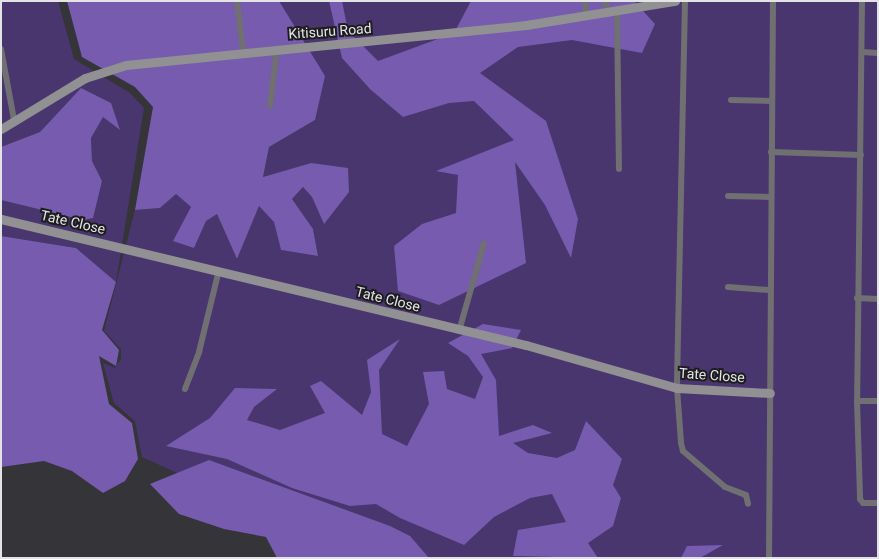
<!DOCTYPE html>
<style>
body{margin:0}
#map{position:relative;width:879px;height:559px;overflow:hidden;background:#353438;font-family:Roboto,sans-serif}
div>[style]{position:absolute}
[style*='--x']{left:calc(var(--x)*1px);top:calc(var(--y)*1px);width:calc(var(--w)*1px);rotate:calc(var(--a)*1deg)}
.green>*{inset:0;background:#49366f}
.forest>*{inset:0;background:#765baf}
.street>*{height:6px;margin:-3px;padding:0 3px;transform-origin:3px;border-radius:3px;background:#707072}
.secondary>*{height:9px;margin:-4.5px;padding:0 4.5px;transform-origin:4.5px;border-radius:4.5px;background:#919093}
span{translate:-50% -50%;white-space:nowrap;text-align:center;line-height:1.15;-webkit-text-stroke:4px #1d1c1e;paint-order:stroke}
.street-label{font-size:14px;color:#e4e4e6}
.frame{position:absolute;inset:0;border:2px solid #e4e4e6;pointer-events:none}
</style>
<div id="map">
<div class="green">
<i style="clip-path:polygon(1px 1px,58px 1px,74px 59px,130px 93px,144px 108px,116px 282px,76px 248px,1px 236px,1px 200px,83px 220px,102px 181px,92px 161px,91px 138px,103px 116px,119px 130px,81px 88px,40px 132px,1px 147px)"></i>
<i style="clip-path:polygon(279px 1px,878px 1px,878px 558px,365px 558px,142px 457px,135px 421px,114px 403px,103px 363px,115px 368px,121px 359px,121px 349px,104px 331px,135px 210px,160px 208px,176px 194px,191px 207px,194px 248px,206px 220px,217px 214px,237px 259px,259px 206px,274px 221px,281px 250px,318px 256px,313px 229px,292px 199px,303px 187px,312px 197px,324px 223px,311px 163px,263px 177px,269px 147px,315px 120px,294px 28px)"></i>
</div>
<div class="forest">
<i style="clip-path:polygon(67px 1px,279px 1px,325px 76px,315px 120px,269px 147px,263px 177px,311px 163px,348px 168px,349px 192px,324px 224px,312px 197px,303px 187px,292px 199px,313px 229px,318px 256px,281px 250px,274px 222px,259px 206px,237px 259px,217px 214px,206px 221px,194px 248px,173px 241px,191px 207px,176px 194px,160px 208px,135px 210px,153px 107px,135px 87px,82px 57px)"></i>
<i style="clip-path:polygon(329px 1px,342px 1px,348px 31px,378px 61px,454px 33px,471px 1px,634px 1px,655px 24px,642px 53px,572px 40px,518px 47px,480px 73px,546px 121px,578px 219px,571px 258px,545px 205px,515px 162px,526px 263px,439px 305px,398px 291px,394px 246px,422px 224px,456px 213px,458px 175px,436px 171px,514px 140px,474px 101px,449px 103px,403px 117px,370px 89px,342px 58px)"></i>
<i style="clip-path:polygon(81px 88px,111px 103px,120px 130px,103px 117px,91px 138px,92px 161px,102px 181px,93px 218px,83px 220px,1px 200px,1px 147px,40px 132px)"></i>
<i style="clip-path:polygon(1px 236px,76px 248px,116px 282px,102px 330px,119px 350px,116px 366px,99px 356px,109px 404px,132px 423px,138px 459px,125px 481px,103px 493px,72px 471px,44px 461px,1px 467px)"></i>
<i style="clip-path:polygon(483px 324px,521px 330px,512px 348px,481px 354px,496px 380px,499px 436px,533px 425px,552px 433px,513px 443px,528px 453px,557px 458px,575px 450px,586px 421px,622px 459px,613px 485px,621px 498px,613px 526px,588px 543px,598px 558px,513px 556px,518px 530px,566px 522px,552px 494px,530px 498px,494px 517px,464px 545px,400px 518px,376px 504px,350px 506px,292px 488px,227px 459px,166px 446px,210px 418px,235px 388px,277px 389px,254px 407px,247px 420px,280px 430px,325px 413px,310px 386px,321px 381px,362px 415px,371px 392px,367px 360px,400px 339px,379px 370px,382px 434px,407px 446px,429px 404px,423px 372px,444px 371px,447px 389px,475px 399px,483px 377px,468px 356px,448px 343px)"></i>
<i style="clip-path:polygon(209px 460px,390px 526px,410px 536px,429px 558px,277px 558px,266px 537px,224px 529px,179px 514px,150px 484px)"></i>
<i style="clip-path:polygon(723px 545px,700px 558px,681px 558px,687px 546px)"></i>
</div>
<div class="street">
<i style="--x:237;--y:1;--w:49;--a:83"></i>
<i style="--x:585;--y:1;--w:13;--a:86"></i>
<i style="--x:605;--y:1;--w:10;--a:73"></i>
<i style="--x:685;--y:1;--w:387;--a:91.2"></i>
<i style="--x:677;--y:388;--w:55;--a:85.8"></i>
<i style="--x:681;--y:443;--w:8;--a:76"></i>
<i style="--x:683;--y:451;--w:55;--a:40.6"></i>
<i style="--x:725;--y:487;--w:22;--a:21"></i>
<i style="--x:746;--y:495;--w:9;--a:77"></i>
<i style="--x:862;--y:1;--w:400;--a:90.7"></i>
<i style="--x:857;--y:401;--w:98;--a:88.2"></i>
<i style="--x:860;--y:499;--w:5;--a:53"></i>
<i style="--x:863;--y:503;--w:15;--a:0"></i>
<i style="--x:617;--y:9;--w:160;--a:89.3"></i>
<i style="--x:1;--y:49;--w:72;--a:79.6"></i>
<i style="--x:862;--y:52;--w:16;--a:4"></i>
<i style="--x:731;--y:100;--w:41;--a:1.4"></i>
<i style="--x:270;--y:106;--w:58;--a:-83.1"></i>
<i style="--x:771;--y:152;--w:90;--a:1.9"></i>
<i style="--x:728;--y:196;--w:43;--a:1.3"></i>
<i style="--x:728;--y:287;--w:41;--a:4.2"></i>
<i style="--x:857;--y:298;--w:21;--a:3"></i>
<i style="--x:459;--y:331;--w:91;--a:-74.1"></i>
<i style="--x:185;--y:389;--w:40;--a:-69"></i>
<i style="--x:199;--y:352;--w:84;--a:-76.3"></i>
<i style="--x:857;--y:401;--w:21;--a:0"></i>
<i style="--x:769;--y:558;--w:557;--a:-89.59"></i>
</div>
<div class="secondary">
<i style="--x:1;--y:129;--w:98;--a:-31.3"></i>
<i style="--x:85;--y:78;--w:43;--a:-17.6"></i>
<i style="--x:126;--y:65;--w:402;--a:-5.7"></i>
<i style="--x:526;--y:25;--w:151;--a:-9.2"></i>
<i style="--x:1;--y:219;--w:540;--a:13.5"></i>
<i style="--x:526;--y:345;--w:157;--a:15.9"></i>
<i style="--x:677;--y:388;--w:93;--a:3.1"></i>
</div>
<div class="street-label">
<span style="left:330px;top:31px;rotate:-4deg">Kitisuru Road</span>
<span style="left:73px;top:222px;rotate:13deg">Tate Close</span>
<span style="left:388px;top:299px;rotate:14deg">Tate Close</span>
<span style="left:712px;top:375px;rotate:4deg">Tate Close</span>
</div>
<div class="frame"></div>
</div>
